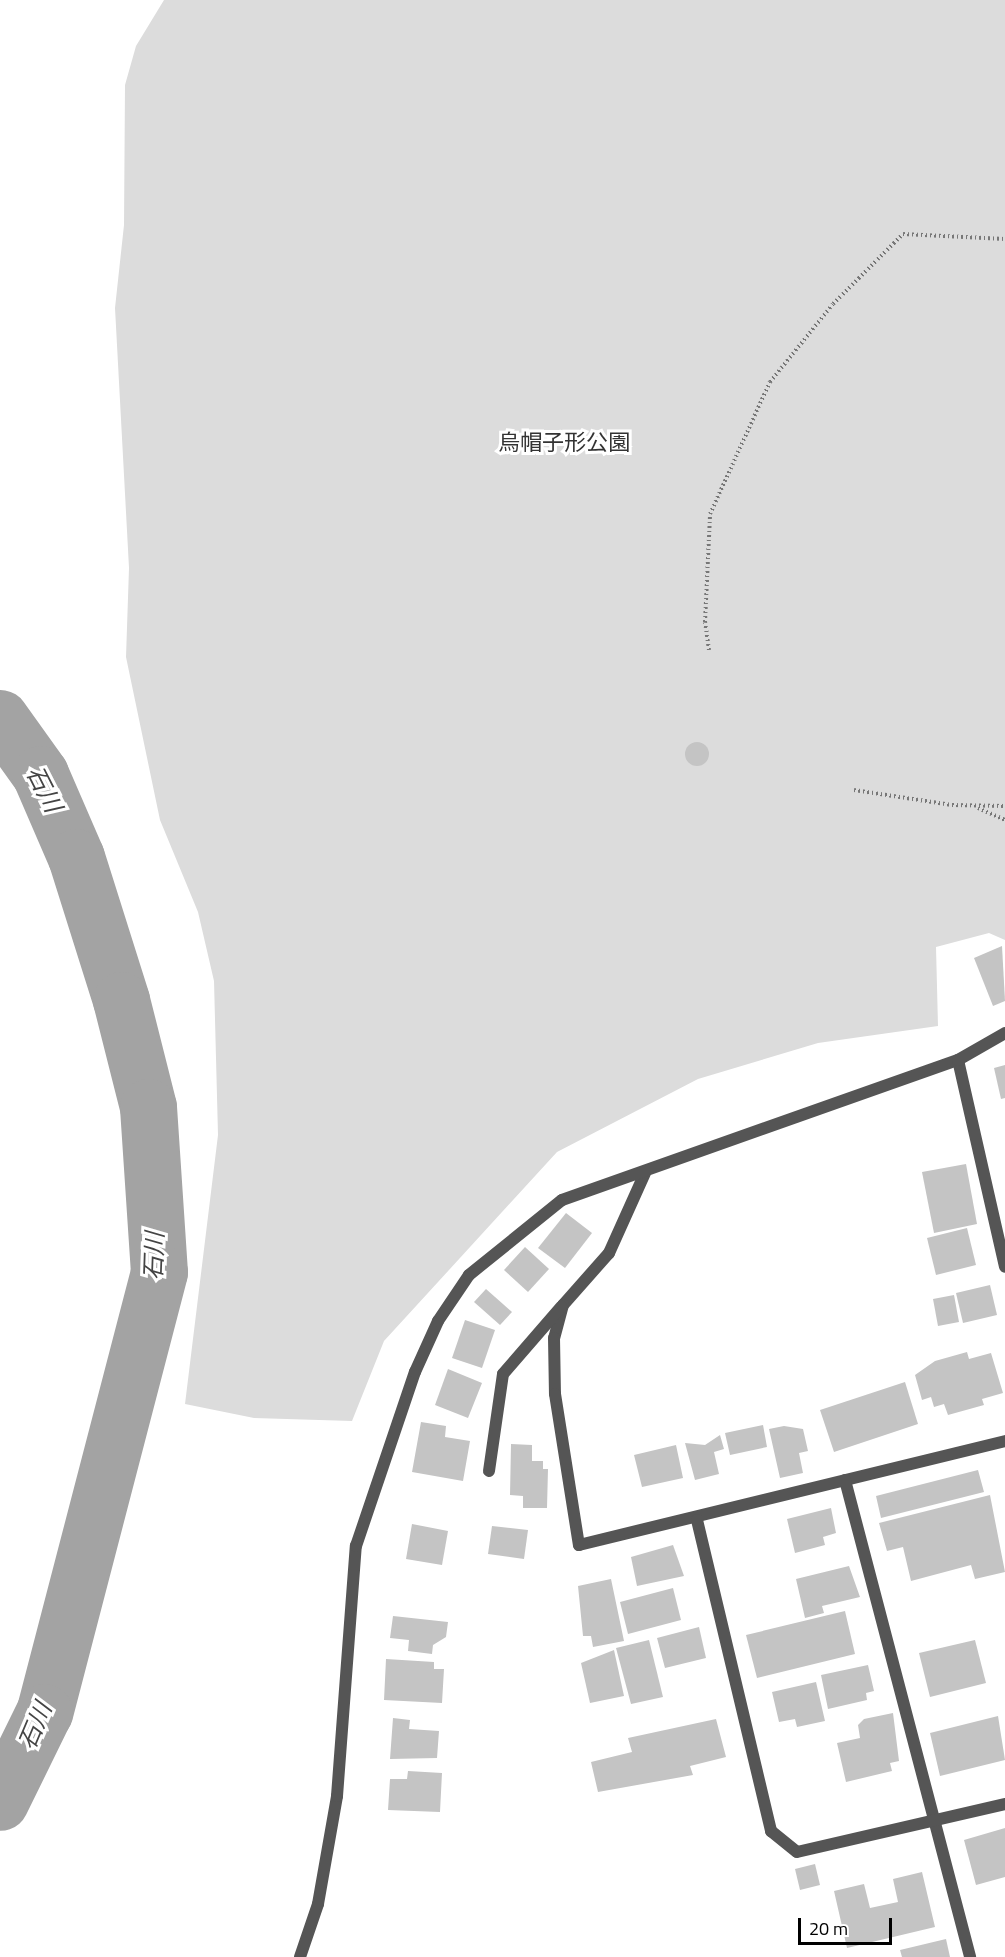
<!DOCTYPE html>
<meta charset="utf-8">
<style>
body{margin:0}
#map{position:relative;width:1005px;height:1957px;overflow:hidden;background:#fff;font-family:"Titillium Web","Noto Sans JP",sans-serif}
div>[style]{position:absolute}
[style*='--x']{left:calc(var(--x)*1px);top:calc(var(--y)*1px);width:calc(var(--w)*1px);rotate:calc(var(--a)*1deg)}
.green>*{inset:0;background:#dcdcdc}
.river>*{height:57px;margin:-28.5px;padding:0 28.5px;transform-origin:28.5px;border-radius:28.5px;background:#a3a3a3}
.building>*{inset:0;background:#c4c4c4}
.round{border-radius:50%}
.path>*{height:4px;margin-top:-2px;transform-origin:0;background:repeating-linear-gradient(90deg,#777 0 1.5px,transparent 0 4.5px)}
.street>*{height:12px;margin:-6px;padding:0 6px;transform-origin:6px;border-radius:6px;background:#555}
span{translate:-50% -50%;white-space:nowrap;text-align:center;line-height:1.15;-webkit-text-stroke:6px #fff;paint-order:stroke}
.park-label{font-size:22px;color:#333}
.water-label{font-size:24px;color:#444;font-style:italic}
.scale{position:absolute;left:798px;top:1918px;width:94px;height:27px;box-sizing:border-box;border:3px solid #000;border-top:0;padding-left:8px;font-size:18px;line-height:21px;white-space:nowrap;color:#000;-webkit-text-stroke:4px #fff;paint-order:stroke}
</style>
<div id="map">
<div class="green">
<i style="clip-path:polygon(164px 0,1005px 0,1005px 940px,989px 933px,936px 947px,938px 1026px,818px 1043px,698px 1079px,557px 1152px,384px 1341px,352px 1421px,254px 1418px,185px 1404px,218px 1135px,214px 981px,198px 912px,160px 820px,126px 657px,129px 568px,115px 308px,124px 225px,125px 85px,136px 46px)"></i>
</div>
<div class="river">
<i style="--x:0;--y:718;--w:69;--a:54.5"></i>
<i style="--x:40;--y:774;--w:90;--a:66.6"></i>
<i style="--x:76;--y:857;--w:150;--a:72.5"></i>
<i style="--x:121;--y:1000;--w:110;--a:75.8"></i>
<i style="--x:148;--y:1107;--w:165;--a:86.2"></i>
<i style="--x:159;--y:1272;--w:455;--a:104.6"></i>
<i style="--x:44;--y:1712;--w:100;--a:116.1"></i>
</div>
<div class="building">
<i class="round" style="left:685px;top:742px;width:24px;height:24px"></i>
<i style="clip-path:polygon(1002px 946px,1005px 1001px,993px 1006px,974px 958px)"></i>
<i style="clip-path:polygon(1005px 1065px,1005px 1098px,1001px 1099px,994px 1068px)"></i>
<i style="clip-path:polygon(966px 1164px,977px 1224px,934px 1233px,922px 1172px)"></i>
<i style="clip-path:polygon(566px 1213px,592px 1233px,565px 1268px,538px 1248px)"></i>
<i style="clip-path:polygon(967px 1228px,976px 1265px,936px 1275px,927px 1238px)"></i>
<i style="clip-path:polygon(525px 1247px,549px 1269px,528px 1292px,504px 1270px)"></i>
<i style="clip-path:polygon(990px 1285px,997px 1315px,963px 1323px,956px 1293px)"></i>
<i style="clip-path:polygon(486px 1289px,512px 1312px,500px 1325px,474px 1302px)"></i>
<i style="clip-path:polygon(954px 1295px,959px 1322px,938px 1326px,933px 1299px)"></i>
<i style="clip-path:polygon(465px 1320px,495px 1330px,482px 1368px,452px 1358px)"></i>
<i style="clip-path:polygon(967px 1352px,969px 1359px,991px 1353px,1003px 1393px,982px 1399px,984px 1405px,948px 1415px,944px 1404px,934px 1407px,931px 1397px,922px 1400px,915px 1375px,935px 1361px)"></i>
<i style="clip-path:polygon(448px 1369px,482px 1383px,468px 1418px,435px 1405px)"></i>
<i style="clip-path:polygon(905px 1382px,918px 1424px,834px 1452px,820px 1410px)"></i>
<i style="clip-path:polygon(421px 1422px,446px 1426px,445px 1437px,470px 1441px,463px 1481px,412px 1472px)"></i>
<i style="clip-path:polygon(763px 1425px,767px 1447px,730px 1455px,725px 1433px)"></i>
<i style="clip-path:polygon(784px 1426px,803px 1429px,808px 1451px,799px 1453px,803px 1473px,780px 1478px,769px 1429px)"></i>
<i style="clip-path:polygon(720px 1435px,724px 1449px,714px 1452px,719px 1474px,695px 1480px,685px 1443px,705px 1445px)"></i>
<i style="clip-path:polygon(511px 1444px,532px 1445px,532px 1461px,543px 1461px,543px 1469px,548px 1469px,547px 1508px,523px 1508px,523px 1496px,510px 1495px)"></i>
<i style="clip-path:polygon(676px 1445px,683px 1478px,642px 1487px,634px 1455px)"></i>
<i style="clip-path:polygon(978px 1470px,984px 1492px,881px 1518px,876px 1496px)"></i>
<i style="clip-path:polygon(990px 1495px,1005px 1572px,975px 1579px,971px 1565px,911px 1581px,903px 1547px,887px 1551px,879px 1523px)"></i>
<i style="clip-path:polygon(831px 1508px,836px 1533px,823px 1537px,825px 1545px,795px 1553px,787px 1519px)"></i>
<i style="clip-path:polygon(412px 1524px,448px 1531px,442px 1565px,406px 1559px)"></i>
<i style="clip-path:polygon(492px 1526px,528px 1530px,524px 1559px,488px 1554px)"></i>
<i style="clip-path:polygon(673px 1545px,684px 1576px,637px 1586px,631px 1557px)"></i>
<i style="clip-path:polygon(849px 1566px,860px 1597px,822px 1606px,824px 1613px,805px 1618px,796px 1579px)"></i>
<i style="clip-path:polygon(611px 1579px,624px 1641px,593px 1647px,591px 1636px,583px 1636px,578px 1586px)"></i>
<i style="clip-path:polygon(673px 1588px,681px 1620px,628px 1634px,620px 1602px)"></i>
<i style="clip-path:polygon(845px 1611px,855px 1654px,757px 1678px,746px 1635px)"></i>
<i style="clip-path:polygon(393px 1616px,448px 1622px,446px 1637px,433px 1645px,432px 1654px,408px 1651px,409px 1640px,390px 1638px)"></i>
<i style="clip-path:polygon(699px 1627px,706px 1658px,665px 1668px,657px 1638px)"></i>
<i style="clip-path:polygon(649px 1640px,663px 1697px,631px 1704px,616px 1648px)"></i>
<i style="clip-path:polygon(975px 1640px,986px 1683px,930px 1697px,919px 1653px)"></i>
<i style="clip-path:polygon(614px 1650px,624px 1696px,590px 1703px,581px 1663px)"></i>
<i style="clip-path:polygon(386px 1659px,434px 1662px,434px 1669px,444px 1669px,442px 1703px,384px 1700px)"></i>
<i style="clip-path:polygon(868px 1665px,874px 1691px,866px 1693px,867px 1700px,828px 1709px,821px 1675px)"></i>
<i style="clip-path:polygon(816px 1682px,825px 1721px,797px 1727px,795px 1719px,779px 1722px,772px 1692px)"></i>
<i style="clip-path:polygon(893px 1713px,899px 1761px,890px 1763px,892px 1771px,846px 1782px,837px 1743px,860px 1738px,858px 1725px,864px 1719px)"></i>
<i style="clip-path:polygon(998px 1716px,1005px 1760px,940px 1776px,930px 1733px)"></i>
<i style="clip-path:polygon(393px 1718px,410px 1720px,409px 1729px,439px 1731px,437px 1758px,390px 1759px)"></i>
<i style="clip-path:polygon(716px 1719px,726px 1757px,690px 1766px,693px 1775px,598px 1792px,591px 1762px,632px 1752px,628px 1738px)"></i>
<i style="clip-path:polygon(408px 1771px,442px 1773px,440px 1812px,388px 1810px,390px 1779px,407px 1779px)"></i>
<i style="clip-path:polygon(1005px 1828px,1005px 1877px,976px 1885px,964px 1840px)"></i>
<i style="clip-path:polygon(815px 1864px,820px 1885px,800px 1890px,795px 1869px)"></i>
<i style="clip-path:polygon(922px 1872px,935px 1927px,847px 1948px,834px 1891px,864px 1884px,870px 1908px,898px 1902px,893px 1879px)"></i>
<i style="clip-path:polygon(946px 1939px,950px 1957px,902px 1957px,900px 1950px)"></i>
</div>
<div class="path">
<i style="--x:709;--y:650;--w:28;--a:-98"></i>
<i style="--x:705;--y:622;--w:108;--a:-87.3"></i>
<i style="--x:710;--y:514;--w:145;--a:-65.6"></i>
<i style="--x:770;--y:382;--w:100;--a:-51.1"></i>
<i style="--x:833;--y:304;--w:99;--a:-45"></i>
<i style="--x:903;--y:234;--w:102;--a:2.8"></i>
<i style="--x:854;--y:790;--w:99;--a:8.7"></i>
<i style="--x:952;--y:805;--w:53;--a:1.1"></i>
<i style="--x:978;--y:808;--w:30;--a:24"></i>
</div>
<div class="street">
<i style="--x:958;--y:1060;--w:212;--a:77.2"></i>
<i style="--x:645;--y:1173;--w:88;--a:114.2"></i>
<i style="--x:609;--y:1253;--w:69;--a:131.5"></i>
<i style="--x:563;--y:1305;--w:34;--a:105"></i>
<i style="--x:554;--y:1338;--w:56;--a:89"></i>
<i style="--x:555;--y:1394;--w:153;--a:81"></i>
<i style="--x:579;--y:1545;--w:439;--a:-13.7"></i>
<i style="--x:489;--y:1471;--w:98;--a:-81.8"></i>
<i style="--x:503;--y:1374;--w:89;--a:-49.1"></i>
<i style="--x:845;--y:1480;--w:493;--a:75.3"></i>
<i style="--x:697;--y:1520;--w:320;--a:76.6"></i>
<i style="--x:771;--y:1831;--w:33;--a:39"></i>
<i style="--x:797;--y:1852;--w:213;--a:-13"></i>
<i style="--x:300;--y:1957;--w:56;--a:-71.2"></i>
<i style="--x:318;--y:1904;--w:110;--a:-80"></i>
<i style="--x:337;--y:1796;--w:251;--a:-85.7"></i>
<i style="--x:356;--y:1546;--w:184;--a:-71.3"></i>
<i style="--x:415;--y:1372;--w:56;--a:-65.7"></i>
<i style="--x:438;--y:1321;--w:55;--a:-56"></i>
<i style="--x:469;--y:1275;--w:119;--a:-38.9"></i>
<i style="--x:562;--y:1200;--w:420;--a:-19.5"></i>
<i style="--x:958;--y:1060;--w:54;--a:-29.9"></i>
</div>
<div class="park-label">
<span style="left:564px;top:443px">烏帽子形公園</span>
</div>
<div class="water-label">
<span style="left:44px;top:789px;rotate:63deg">石川</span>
<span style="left:154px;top:1256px;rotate:-88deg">石川</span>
<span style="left:35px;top:1726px;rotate:-67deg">石川</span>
</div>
<div class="scale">20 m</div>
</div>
